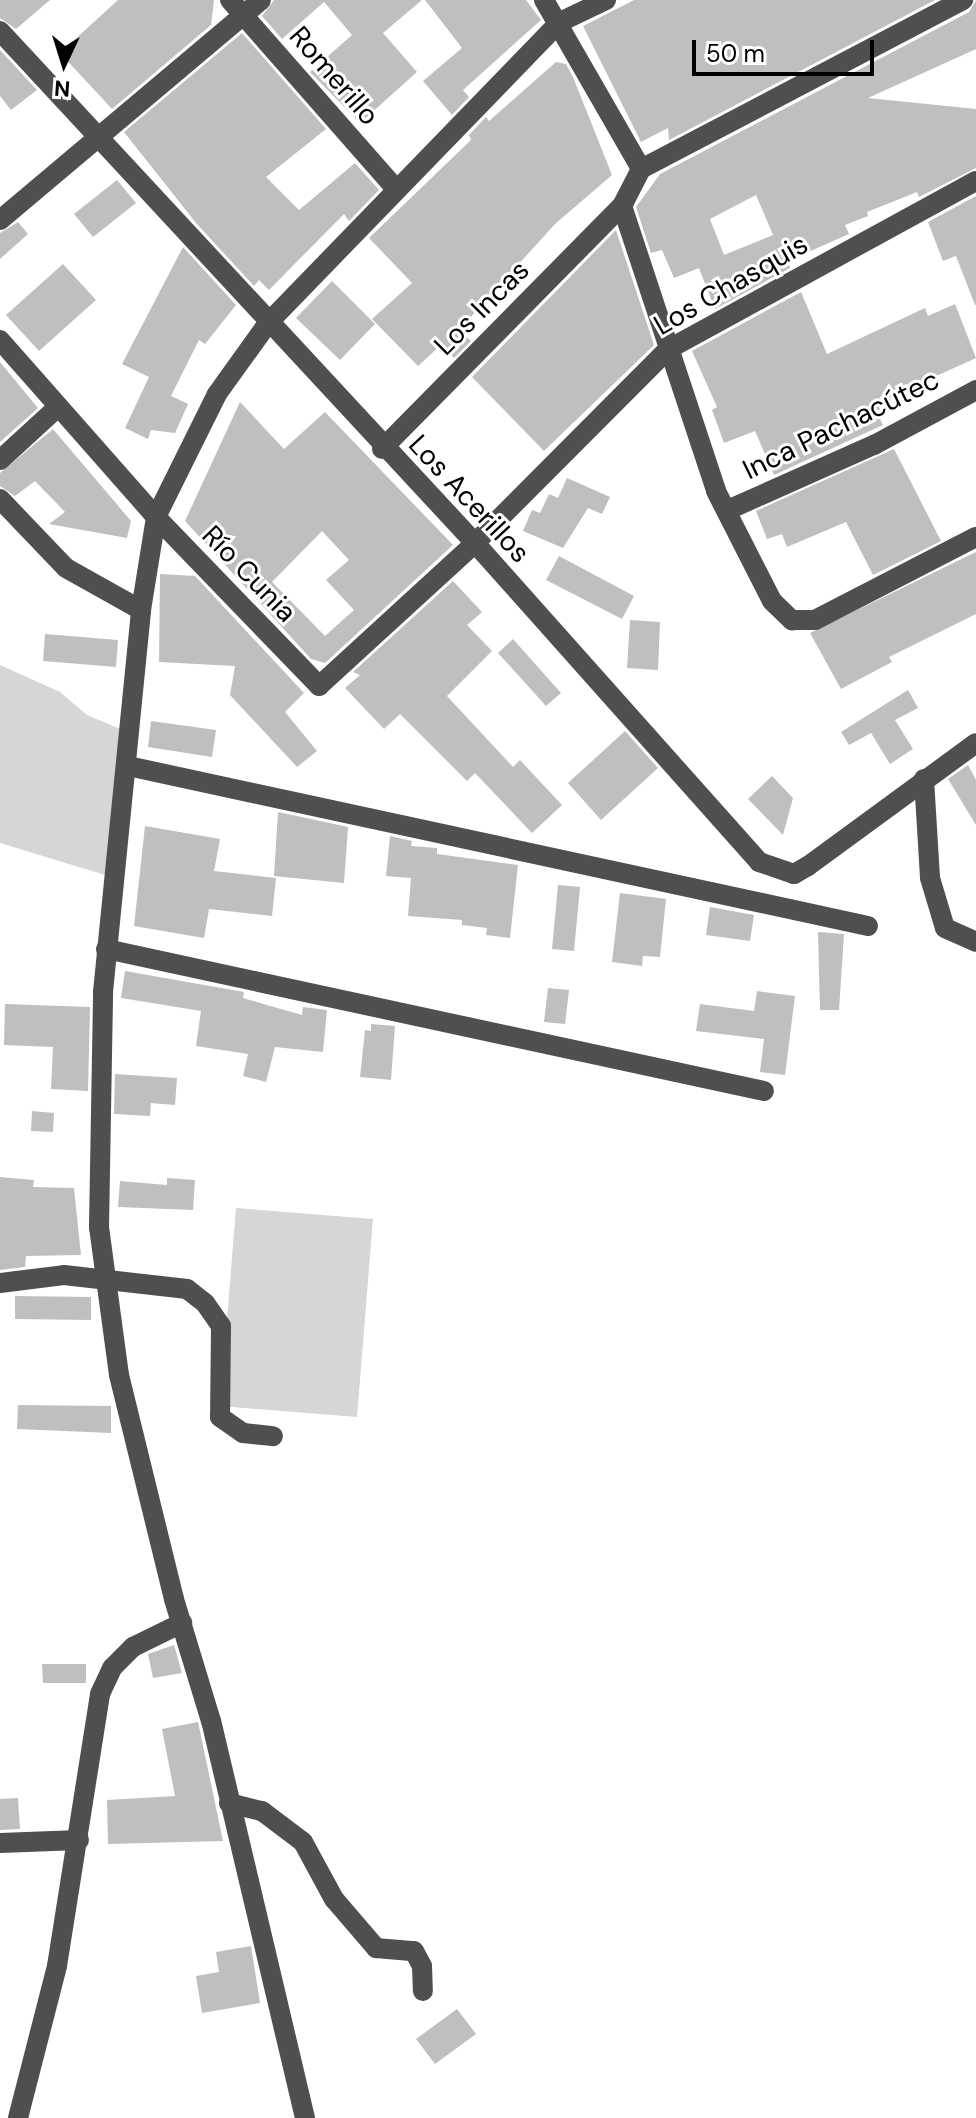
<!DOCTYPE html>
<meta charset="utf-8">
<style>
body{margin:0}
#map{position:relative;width:976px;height:2118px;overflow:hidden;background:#fff;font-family:"DM Sans",sans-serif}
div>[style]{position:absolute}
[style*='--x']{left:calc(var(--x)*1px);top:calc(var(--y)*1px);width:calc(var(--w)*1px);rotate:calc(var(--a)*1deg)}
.green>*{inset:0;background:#d6d6d6}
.building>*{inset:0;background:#bfbfbf}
.minor>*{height:20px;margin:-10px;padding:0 10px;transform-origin:10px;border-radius:10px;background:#4f4f4f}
span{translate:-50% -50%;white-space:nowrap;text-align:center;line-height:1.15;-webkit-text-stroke:6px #fff;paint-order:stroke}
.street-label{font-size:28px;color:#000}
.north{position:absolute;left:24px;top:24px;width:80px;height:80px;-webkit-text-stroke:6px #fff;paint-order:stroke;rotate:184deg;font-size:22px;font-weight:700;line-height:32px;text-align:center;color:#000}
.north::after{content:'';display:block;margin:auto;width:28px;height:36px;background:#000;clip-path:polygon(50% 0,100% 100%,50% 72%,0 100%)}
.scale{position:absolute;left:692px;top:40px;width:182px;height:36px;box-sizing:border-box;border:4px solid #000;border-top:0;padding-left:10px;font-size:24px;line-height:28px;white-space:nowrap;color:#000;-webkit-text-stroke:6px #fff;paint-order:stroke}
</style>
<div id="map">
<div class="green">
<i style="clip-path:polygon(0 665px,60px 692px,87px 715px,130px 733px,115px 878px,0 843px)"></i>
<i style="clip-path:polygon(236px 1208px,373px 1219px,357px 1417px,220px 1406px)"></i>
</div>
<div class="building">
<i style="clip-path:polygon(0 0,50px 0,16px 29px,0 18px)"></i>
<i style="clip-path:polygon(118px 0,214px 0,211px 25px,112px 109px,60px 53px)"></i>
<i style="clip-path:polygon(274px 0,422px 0,383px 33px,417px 72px,360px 123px,310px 72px,352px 35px,324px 2px,282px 39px,262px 16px)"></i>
<i style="clip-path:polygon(425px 0,526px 0,541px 20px,463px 90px,469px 97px,452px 115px,423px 81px,462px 48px)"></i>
<i style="clip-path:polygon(634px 0,935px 0,669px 140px,668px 128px,641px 142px,583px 26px)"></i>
<i style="clip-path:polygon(evenodd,976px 0,976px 49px,868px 98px,976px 109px,976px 168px,919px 197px,917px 192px,867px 212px,868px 216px,845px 225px,849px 234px,788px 261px,790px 268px,715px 309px,699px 268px,674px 278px,662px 250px,651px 253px,636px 207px,660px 174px,969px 12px,976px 0,756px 195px,773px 235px,724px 255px,710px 219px,756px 195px)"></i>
<i style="clip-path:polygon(242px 33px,326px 129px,266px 177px,299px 210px,355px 163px,379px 190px,349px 221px,344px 214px,269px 290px,259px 280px,254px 286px,196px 223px,124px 132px)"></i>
<i style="clip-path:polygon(0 50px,37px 90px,11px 110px,0 96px)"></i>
<i style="clip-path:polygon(556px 62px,566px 64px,573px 77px,612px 175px,555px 224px,459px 330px,471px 341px,454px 358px,441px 345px,418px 366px,372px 319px,412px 283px,369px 238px,471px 140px,469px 135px,486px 117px,489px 121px)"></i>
<i style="clip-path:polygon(117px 180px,136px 203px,93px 237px,74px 214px)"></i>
<i style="clip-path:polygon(976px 196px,976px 305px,975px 305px,956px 256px,943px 261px,928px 222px)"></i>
<i style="clip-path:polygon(18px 222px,28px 234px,0 259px,0 233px)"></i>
<i style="clip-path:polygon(616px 230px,654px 345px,544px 451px,472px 377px)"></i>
<i style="clip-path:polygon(183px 247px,236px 305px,205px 344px,199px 340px,171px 396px,188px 404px,175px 433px,151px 430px,148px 439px,125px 428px,149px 377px,122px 364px)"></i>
<i style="clip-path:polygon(63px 264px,96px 300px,39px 351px,6px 315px)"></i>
<i style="clip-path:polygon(332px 281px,375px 324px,340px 360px,296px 318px)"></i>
<i style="clip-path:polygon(801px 292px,827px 354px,925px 308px,928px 316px,955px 304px,976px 358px,890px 397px,892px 404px,876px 411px,883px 425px,774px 475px,755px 431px,724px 443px,712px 410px,717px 407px,692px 351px)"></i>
<i style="clip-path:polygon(0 362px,38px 408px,0 442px)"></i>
<i style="clip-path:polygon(evenodd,240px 402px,284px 449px,325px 412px,453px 545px,325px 663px,311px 659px,185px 521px,240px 402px,322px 531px,349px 560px,326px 580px,354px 610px,325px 636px,272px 582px,322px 531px)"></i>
<i style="clip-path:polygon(53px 429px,131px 521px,127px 538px,49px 524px,65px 512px,35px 481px,15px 496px,0 486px,0 473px)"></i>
<i style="clip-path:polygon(894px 449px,941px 541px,873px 575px,846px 522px,787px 547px,782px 534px,767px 539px,756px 511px)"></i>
<i style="clip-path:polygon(567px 478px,610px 497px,602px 514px,588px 508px,563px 548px,523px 531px,532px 510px,540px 513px,549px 494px,558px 498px)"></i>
<i style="clip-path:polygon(976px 552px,976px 614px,889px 657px,892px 662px,841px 689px,810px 633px)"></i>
<i style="clip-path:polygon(559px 556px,634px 596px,622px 619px,546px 580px)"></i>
<i style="clip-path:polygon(160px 574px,195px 576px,304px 693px,285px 712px,317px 751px,297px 767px,230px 695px,235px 666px,159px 662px)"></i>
<i style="clip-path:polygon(453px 581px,482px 612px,467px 625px,492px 651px,447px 696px,513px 767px,520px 760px,562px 805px,532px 833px,475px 773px,467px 781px,400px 714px,384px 729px,345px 688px,360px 675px,353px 672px)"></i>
<i style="clip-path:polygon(630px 620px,660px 622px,658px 670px,627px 668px)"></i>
<i style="clip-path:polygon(45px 634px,118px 640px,116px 667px,43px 661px)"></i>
<i style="clip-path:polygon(513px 639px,561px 693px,546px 706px,498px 653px)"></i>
<i style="clip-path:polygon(908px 690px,918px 708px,895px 720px,913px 749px,890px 764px,871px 733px,849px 745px,841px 732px)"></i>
<i style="clip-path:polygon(151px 721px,216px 730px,212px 757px,148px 747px)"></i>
<i style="clip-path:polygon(625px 731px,658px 768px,601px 820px,568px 783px)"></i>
<i style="clip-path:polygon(968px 765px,976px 780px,976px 825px,948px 779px)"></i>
<i style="clip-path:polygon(772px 776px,793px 798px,783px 835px,748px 799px)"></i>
<i style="clip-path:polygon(278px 812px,348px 827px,344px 883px,274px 876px)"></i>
<i style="clip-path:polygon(145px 826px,220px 839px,214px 871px,276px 878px,272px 916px,209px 909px,204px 938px,134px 926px)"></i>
<i style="clip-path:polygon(390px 836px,412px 841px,411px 846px,437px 848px,437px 854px,518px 865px,510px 938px,486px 935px,487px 928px,462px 925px,462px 920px,408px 916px,411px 878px,386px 876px)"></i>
<i style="clip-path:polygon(558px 885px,580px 887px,574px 951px,552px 949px)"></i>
<i style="clip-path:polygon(620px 893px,666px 899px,660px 957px,643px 956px,642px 966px,612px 962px)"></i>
<i style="clip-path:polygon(710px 907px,754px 915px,750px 941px,706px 935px)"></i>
<i style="clip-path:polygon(818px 932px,844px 934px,839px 1010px,820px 1010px)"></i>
<i style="clip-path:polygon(125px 971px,244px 992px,243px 998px,302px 1015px,303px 1007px,327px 1010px,323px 1052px,275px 1047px,266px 1082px,243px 1076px,248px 1054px,196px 1046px,201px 1011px,121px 998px)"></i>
<i style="clip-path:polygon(548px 988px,569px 990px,565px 1024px,544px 1022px)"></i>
<i style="clip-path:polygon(757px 991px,795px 996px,785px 1075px,760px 1072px,764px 1039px,696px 1031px,700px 1004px,754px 1011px)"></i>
<i style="clip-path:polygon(5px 1004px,90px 1007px,88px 1091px,51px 1089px,53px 1047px,4px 1045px)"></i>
<i style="clip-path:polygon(371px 1024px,395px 1026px,391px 1080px,360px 1077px,365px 1030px,371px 1031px)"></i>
<i style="clip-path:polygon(115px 1074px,177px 1078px,175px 1105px,151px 1103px,150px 1116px,114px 1114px)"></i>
<i style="clip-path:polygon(32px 1111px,54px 1113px,53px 1132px,31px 1131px)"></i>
<i style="clip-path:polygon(0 1177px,34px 1180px,33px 1187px,74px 1188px,81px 1255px,26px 1256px,25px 1267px,0 1270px)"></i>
<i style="clip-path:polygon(167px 1178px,195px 1180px,193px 1210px,118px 1207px,120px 1181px,167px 1185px)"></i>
<i style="clip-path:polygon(15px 1296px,91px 1297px,91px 1320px,15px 1319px)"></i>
<i style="clip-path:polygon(18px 1405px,111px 1406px,111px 1433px,17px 1429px)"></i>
<i style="clip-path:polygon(174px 1645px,182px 1673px,153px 1678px,148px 1654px)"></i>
<i style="clip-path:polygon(42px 1664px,86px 1664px,86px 1683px,43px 1683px)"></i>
<i style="clip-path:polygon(198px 1722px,223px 1841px,108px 1844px,107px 1800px,175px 1796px,162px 1729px)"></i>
<i style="clip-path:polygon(18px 1798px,20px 1829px,0 1830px,0 1799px)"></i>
<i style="clip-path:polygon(251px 1946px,260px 2003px,202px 2013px,196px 1976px,219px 1972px,216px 1952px)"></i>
<i style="clip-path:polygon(457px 2009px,476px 2034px,435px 2064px,416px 2039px)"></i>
</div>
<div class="minor">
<i style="--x:230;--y:0;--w:252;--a:48.7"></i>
<i style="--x:544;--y:0;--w:195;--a:60.1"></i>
<i style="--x:641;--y:169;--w:42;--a:117.2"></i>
<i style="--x:622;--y:206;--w:300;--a:71.7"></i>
<i style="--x:716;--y:491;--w:123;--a:63"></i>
<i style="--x:772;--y:601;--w:28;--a:44"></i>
<i style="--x:792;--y:620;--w:23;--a:0"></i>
<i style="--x:815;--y:620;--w:181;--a:-27.3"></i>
<i style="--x:0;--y:31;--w:698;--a:47.15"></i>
<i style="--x:475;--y:543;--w:427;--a:48.3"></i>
<i style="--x:759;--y:862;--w:37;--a:19"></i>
<i style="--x:794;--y:874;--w:16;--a:-30"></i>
<i style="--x:808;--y:866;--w:208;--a:-36.2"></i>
<i style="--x:641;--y:169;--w:364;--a:-27.7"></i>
<i style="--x:0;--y:220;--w:341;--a:-40.1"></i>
<i style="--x:0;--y:340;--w:236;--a:48.6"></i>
<i style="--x:156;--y:517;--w:235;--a:46"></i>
<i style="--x:319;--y:686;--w:212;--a:-42.5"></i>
<i style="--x:475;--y:543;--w:272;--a:-45.1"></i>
<i style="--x:667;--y:350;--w:352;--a:-28.7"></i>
<i style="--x:382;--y:449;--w:342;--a:-45.4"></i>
<i style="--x:0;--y:460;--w:79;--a:-42.4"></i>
<i style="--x:0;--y:499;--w:95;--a:46.3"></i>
<i style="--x:66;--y:568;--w:86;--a:29.2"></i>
<i style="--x:730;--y:509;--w:158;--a:-24"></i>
<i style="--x:874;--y:445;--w:116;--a:-28.3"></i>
<i style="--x:128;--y:766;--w:757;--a:12.2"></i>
<i style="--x:924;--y:779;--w:99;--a:86.5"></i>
<i style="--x:930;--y:878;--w:52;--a:73.3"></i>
<i style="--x:945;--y:928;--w:34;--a:24"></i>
<i style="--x:106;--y:949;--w:673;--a:12.18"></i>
<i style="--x:0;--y:1283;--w:64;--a:-7.1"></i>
<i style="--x:64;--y:1275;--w:124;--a:6.5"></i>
<i style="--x:187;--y:1289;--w:23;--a:38"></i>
<i style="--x:205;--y:1303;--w:28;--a:55"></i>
<i style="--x:221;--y:1326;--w:91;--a:90.6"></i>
<i style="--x:220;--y:1417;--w:28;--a:35"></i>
<i style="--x:243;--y:1433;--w:30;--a:6"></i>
<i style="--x:229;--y:1803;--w:34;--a:14"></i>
<i style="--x:262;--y:1811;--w:51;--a:37.1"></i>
<i style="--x:303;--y:1842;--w:65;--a:61.5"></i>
<i style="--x:334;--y:1899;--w:65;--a:49.4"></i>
<i style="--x:376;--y:1948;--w:38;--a:5"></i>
<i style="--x:414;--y:1951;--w:17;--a:62"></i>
<i style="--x:422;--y:1966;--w:25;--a:88"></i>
<i style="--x:0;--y:1843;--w:79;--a:-2.2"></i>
<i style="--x:18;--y:2118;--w:157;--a:-75.6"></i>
<i style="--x:57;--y:1966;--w:275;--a:-81"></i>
<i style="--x:100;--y:1694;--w:29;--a:-65"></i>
<i style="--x:112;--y:1668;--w:30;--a:-45"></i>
<i style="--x:133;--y:1647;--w:55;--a:-26.1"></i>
<i style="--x:305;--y:2118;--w:408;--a:-103.3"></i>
<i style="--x:211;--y:1721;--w:127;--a:-106.9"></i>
<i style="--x:174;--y:1599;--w:231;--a:-103.8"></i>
<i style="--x:119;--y:1375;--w:149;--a:-97.7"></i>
<i style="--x:99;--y:1227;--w:235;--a:-89"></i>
<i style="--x:103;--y:992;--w:384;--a:-84.3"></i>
<i style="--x:141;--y:610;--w:94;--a:-80.8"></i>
<i style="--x:156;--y:517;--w:137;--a:-63.6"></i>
<i style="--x:217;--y:394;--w:87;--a:-54.3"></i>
<i style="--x:268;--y:323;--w:419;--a:-45.9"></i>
<i style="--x:560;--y:22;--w:51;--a:-25.6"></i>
</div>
<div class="street-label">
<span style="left:334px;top:76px;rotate:49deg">Romerillo</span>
<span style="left:731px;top:285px;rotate:-30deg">Los Chasquis</span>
<span style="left:482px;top:308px;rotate:-45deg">Los Incas</span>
<span style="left:841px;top:425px;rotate:-26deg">Inca Pachacútec</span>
<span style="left:469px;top:499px;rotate:47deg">Los Acerillos</span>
<span style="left:249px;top:574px;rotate:46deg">Río Cunia</span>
</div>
<div class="north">N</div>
<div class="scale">50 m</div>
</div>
